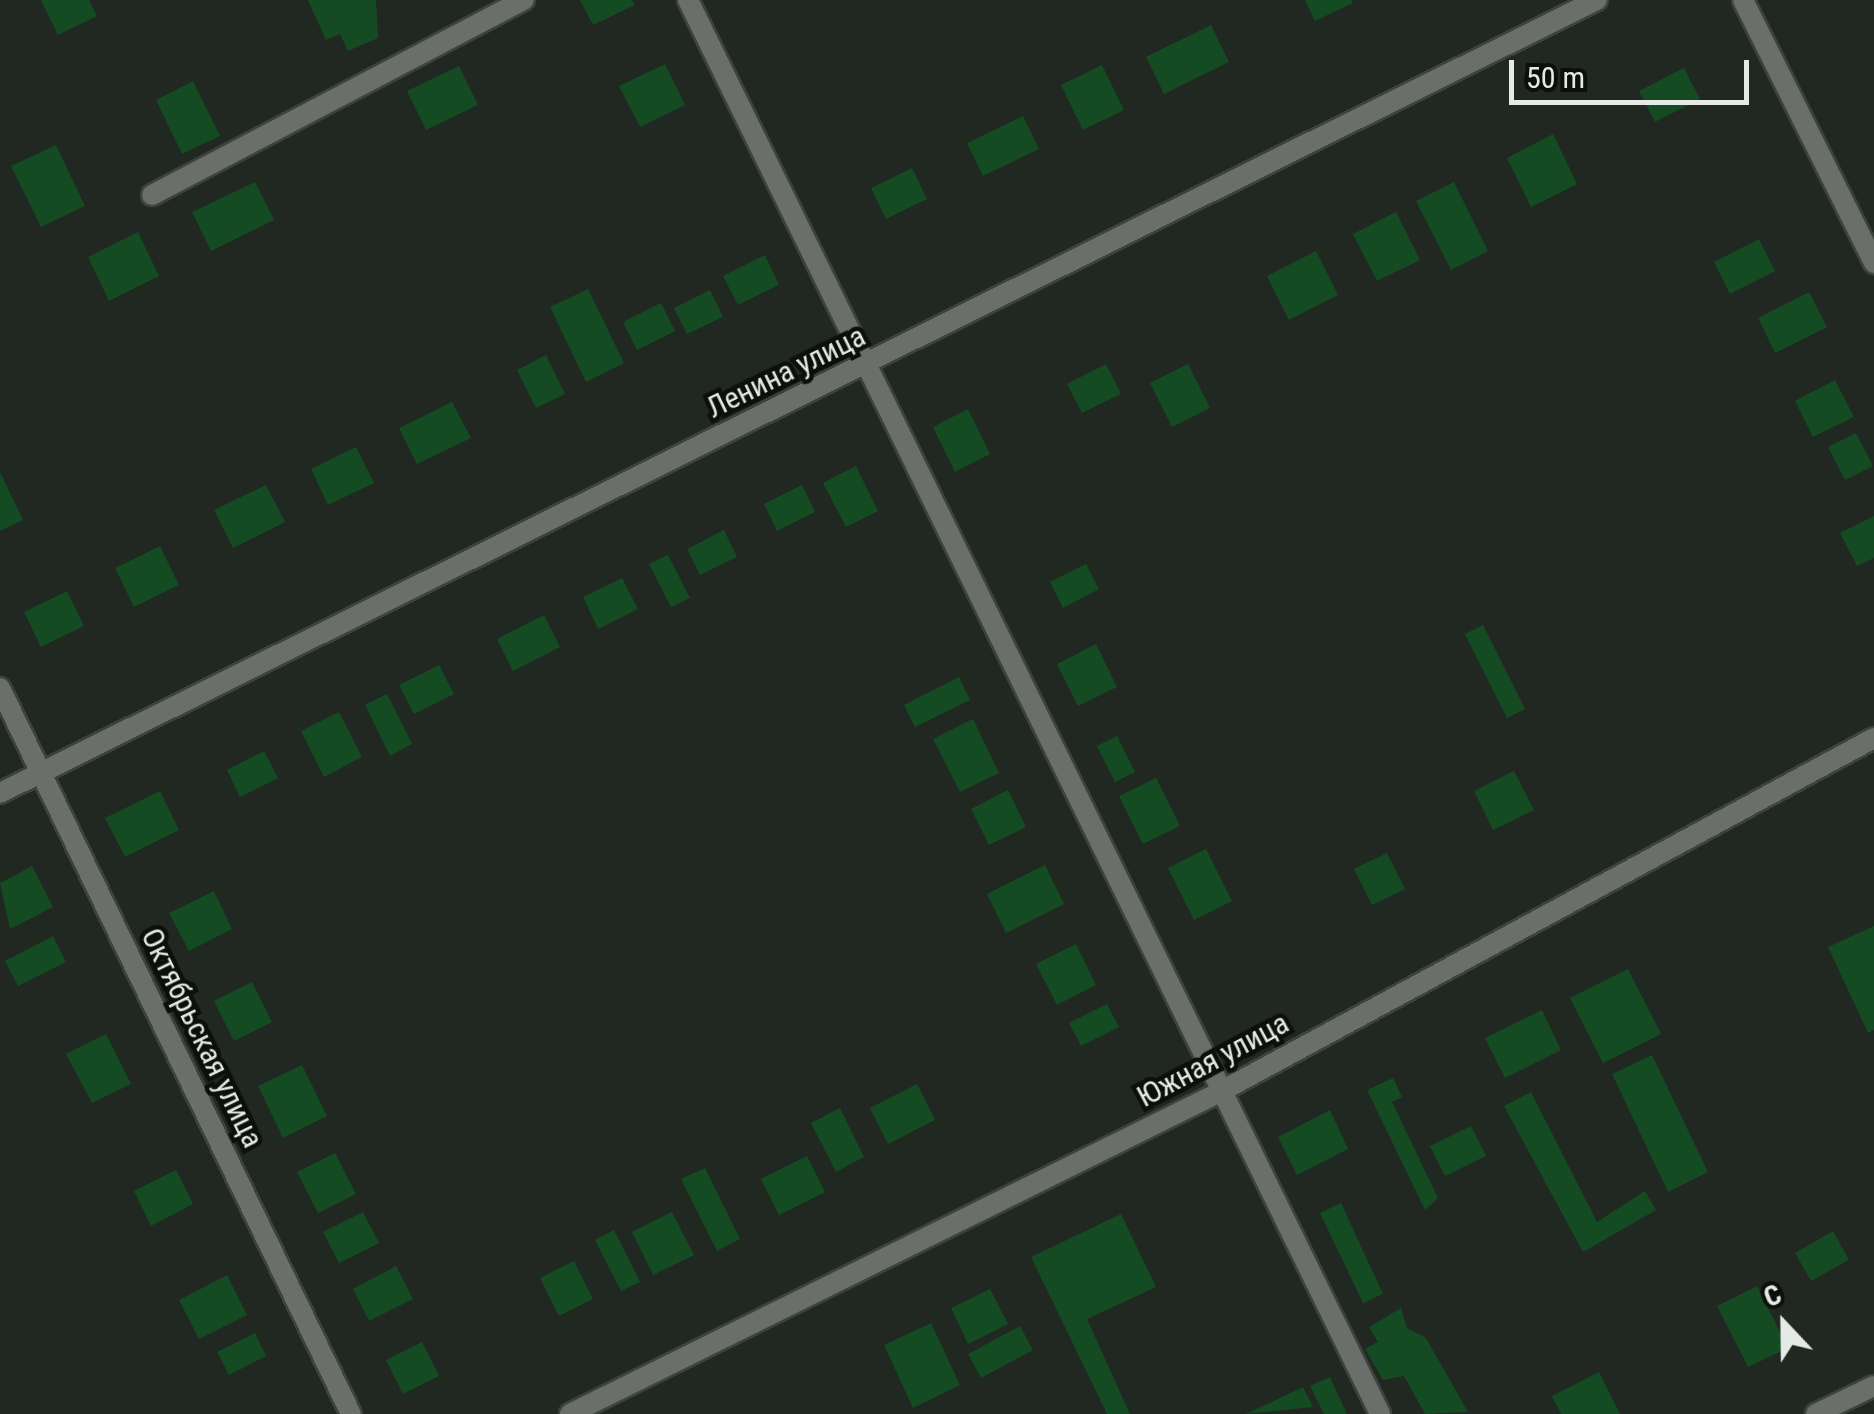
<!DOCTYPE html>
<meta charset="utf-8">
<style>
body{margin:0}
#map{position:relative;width:1874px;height:1414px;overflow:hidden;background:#202821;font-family:"Roboto Condensed",sans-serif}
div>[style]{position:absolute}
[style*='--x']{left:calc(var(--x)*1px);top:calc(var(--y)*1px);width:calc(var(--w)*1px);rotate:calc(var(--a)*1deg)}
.building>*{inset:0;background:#144b23}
.roads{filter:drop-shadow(2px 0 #3c433d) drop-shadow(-2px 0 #3c433d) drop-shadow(0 2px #3c433d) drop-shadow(0 -2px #3c433d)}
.minor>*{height:20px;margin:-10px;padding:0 10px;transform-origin:10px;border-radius:10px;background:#6b6f6b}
span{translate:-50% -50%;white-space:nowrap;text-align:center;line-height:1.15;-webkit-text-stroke:9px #0c0f0c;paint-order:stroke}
.street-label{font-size:30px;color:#e5eae6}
.north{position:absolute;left:1734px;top:1274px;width:100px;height:100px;-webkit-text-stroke:8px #0c0f0c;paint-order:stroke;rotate:338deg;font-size:28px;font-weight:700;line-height:40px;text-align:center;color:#e5eae6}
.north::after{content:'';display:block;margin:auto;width:35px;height:45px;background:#e5eae6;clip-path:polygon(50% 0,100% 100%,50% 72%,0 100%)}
.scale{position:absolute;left:1509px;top:60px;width:240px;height:45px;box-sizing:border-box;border:5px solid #e5eae6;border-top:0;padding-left:12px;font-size:30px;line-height:35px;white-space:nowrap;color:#e5eae6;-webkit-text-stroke:8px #0c0f0c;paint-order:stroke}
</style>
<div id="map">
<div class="building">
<i style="clip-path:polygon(41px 0,89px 0,97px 16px,58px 35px)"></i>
<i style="clip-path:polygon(308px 0,376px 0,378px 38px,348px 51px,340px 34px,326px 40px)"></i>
<i style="clip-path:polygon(580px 0,632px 0,635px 5px,593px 25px)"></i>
<i style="clip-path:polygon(1305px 0,1351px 0,1353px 3px,1315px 21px)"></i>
<i style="clip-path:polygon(1211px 25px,1229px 62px,1164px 94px,1146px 57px)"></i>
<i style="clip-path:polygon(665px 64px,685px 105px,640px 127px,619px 86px)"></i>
<i style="clip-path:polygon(1102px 65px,1124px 110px,1083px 130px,1061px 85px)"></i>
<i style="clip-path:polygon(459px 66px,478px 105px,426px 130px,407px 91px)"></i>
<i style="clip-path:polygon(1684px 68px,1700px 99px,1655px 122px,1639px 91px)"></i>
<i style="clip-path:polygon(193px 81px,220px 136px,182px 154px,156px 100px)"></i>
<i style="clip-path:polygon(1023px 116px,1039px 149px,983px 176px,967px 143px)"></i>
<i style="clip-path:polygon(1553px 134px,1577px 184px,1531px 207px,1507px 158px)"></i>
<i style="clip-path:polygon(56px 145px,85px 206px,41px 227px,11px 166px)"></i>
<i style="clip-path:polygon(912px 168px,927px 199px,886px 219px,871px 188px)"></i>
<i style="clip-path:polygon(255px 182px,274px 220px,211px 251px,192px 212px)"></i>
<i style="clip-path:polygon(1454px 182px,1488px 251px,1451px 270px,1416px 201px)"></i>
<i style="clip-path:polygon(1396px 212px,1420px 260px,1377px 281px,1353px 234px)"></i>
<i style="clip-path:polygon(138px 232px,159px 276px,109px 301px,88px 257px)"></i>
<i style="clip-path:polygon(1759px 239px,1775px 271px,1730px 294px,1714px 262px)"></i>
<i style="clip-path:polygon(1316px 251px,1338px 295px,1289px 320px,1267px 276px)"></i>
<i style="clip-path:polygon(765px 255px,779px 285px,738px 305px,723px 276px)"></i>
<i style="clip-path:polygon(588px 289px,624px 363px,586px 382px,550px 307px)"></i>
<i style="clip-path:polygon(710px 290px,723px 317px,687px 334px,674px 308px)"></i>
<i style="clip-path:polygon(1809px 292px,1827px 327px,1775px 353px,1758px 318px)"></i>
<i style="clip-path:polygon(661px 303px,675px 331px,637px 350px,623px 322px)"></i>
<i style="clip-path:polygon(546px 355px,565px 394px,536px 408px,517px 370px)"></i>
<i style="clip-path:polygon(1106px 364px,1121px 394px,1082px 413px,1067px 384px)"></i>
<i style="clip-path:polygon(1188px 364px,1210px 408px,1172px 427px,1150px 383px)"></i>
<i style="clip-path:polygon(1835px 380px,1854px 417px,1813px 437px,1795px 401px)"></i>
<i style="clip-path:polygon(452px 402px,471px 438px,417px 464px,399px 428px)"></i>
<i style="clip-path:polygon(968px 409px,990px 454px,955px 472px,933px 427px)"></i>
<i style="clip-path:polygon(1856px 433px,1873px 466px,1845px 480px,1828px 447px)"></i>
<i style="clip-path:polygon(356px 447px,374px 483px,328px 505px,311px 469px)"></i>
<i style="clip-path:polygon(856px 466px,878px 511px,846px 527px,823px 483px)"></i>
<i style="clip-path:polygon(0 472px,23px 520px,0 531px)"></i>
<i style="clip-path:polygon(266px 485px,285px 522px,233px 548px,214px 510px)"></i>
<i style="clip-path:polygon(802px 485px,815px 512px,777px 531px,764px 504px)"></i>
<i style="clip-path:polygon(1874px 516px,1874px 558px,1857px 566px,1840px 533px)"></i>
<i style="clip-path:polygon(724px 530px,737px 557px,700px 575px,687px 549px)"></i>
<i style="clip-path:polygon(160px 546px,179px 585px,134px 607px,115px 568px)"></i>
<i style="clip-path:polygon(668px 555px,690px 598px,671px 607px,649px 564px)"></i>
<i style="clip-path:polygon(1086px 564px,1099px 589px,1063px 608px,1050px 582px)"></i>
<i style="clip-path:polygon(622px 578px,638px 609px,598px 629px,583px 597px)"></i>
<i style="clip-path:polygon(67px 591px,84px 626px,41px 647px,24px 612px)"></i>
<i style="clip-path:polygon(544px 615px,560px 647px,513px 671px,497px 639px)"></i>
<i style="clip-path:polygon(1483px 625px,1525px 709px,1507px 718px,1465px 634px)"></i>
<i style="clip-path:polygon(1096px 644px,1117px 687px,1078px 706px,1057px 664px)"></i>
<i style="clip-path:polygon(439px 665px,454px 694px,414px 714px,399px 685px)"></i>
<i style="clip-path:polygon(959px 677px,970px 700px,915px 727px,904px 705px)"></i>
<i style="clip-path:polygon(387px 694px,412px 744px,390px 756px,365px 705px)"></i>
<i style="clip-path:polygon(339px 712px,362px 757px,324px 777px,301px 731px)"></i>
<i style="clip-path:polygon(973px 719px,999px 773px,960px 792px,933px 739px)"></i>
<i style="clip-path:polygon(1117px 736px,1135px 772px,1115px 782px,1097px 746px)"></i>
<i style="clip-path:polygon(264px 751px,278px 778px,240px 797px,227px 770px)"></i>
<i style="clip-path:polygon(1514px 771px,1534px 810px,1493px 830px,1474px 791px)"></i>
<i style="clip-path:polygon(1156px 778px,1180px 826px,1143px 844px,1119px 796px)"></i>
<i style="clip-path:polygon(1008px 790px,1026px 827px,989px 845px,971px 809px)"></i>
<i style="clip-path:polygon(160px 791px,179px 830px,125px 857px,105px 818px)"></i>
<i style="clip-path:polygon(1206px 849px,1232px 901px,1194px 920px,1168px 868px)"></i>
<i style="clip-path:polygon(1387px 853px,1405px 889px,1372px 905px,1354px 869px)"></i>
<i style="clip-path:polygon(1045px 865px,1064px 904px,1006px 933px,987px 894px)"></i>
<i style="clip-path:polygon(32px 866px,53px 907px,10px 929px,0 883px)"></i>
<i style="clip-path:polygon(214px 891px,232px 929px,189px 951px,169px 913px)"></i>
<i style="clip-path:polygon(1874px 926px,1874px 1030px,1868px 1033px,1828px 947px)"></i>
<i style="clip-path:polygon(53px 936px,66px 962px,18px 986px,5px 961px)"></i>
<i style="clip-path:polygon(1076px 944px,1096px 985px,1057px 1005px,1036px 964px)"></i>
<i style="clip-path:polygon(1628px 969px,1661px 1034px,1603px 1063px,1570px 998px)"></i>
<i style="clip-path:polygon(252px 982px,272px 1022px,234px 1041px,214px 1001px)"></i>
<i style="clip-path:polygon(1107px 1004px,1119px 1027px,1081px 1046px,1069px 1023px)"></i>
<i style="clip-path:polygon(1542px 1010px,1561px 1050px,1505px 1078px,1485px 1038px)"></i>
<i style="clip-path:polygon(106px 1034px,131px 1084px,92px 1103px,66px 1054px)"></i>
<i style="clip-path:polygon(1652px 1055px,1708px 1172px,1668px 1192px,1612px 1074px)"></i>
<i style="clip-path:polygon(302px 1065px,327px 1116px,283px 1138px,258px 1086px)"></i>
<i style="clip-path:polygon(1393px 1078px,1402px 1097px,1392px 1102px,1438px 1198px,1425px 1210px,1367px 1090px)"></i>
<i style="clip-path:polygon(917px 1084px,935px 1120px,888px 1144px,870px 1108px)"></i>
<i style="clip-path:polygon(1531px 1092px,1597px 1222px,1645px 1191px,1656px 1210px,1583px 1252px,1504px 1106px)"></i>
<i style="clip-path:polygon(840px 1108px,864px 1157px,836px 1172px,811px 1123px)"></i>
<i style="clip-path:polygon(1330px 1110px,1348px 1149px,1297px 1175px,1278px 1137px)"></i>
<i style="clip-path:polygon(1471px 1126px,1486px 1156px,1445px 1176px,1430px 1146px)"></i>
<i style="clip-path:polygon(335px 1153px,356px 1194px,318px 1213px,297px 1172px)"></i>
<i style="clip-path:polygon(807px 1156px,825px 1192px,779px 1215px,761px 1179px)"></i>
<i style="clip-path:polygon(705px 1168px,740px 1239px,717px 1251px,681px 1179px)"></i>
<i style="clip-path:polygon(176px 1170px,193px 1204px,151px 1226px,134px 1191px)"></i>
<i style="clip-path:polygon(1341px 1203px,1383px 1294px,1363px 1303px,1320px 1213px)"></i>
<i style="clip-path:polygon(363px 1212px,379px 1243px,339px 1263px,323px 1232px)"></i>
<i style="clip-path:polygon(672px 1212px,694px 1255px,653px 1275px,632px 1232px)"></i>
<i style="clip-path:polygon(1121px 1214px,1156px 1287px,1087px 1319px,1130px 1414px,1107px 1414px,1031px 1257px)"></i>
<i style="clip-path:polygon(614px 1230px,640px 1282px,621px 1291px,595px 1240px)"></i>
<i style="clip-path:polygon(1833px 1231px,1849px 1260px,1811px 1281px,1795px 1253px)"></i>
<i style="clip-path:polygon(574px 1261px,593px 1299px,559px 1316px,540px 1278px)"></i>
<i style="clip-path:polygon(396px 1266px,413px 1299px,369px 1321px,353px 1289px)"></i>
<i style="clip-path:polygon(227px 1275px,247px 1315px,199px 1339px,179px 1300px)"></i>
<i style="clip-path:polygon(1757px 1286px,1788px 1348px,1748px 1367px,1717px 1306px)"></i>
<i style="clip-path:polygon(990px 1289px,1008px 1324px,968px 1344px,951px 1308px)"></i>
<i style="clip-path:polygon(1401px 1308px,1407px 1328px,1426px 1338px,1468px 1412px,1425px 1414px,1404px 1376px,1383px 1380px,1365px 1349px,1378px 1342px,1369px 1327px)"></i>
<i style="clip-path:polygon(931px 1323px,960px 1385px,913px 1408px,884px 1345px)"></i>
<i style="clip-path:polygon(1020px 1326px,1033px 1350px,981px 1378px,968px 1354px)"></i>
<i style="clip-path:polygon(255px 1333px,266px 1356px,229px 1375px,217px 1352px)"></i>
<i style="clip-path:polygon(422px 1342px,439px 1376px,403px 1394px,386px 1360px)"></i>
<i style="clip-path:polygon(1599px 1372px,1620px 1414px,1561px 1414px,1552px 1396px)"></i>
<i style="clip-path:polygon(1330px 1377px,1347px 1414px,1324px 1414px,1310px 1386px)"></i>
<i style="clip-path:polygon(1303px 1387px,1313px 1407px,1246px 1414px)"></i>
</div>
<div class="roads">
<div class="minor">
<i style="--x:688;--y:0;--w:1574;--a:63.92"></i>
<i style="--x:1743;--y:0;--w:294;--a:63.5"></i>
<i style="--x:152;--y:195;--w:420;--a:-27.7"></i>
<i style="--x:0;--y:688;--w:806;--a:64.2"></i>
<i style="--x:0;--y:793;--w:1783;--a:-26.41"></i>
<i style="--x:570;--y:1414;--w:723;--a:-26.35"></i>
<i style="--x:1218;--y:1093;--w:746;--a:-28.42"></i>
<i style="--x:1816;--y:1414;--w:64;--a:-25.8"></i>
</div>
</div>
<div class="street-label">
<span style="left:786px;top:372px;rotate:-26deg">Ленина улица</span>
<span style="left:202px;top:1038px;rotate:64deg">Октябрьская улица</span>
<span style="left:1213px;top:1060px;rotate:-28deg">Южная улица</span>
</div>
<div class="north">С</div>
<div class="scale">50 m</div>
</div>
